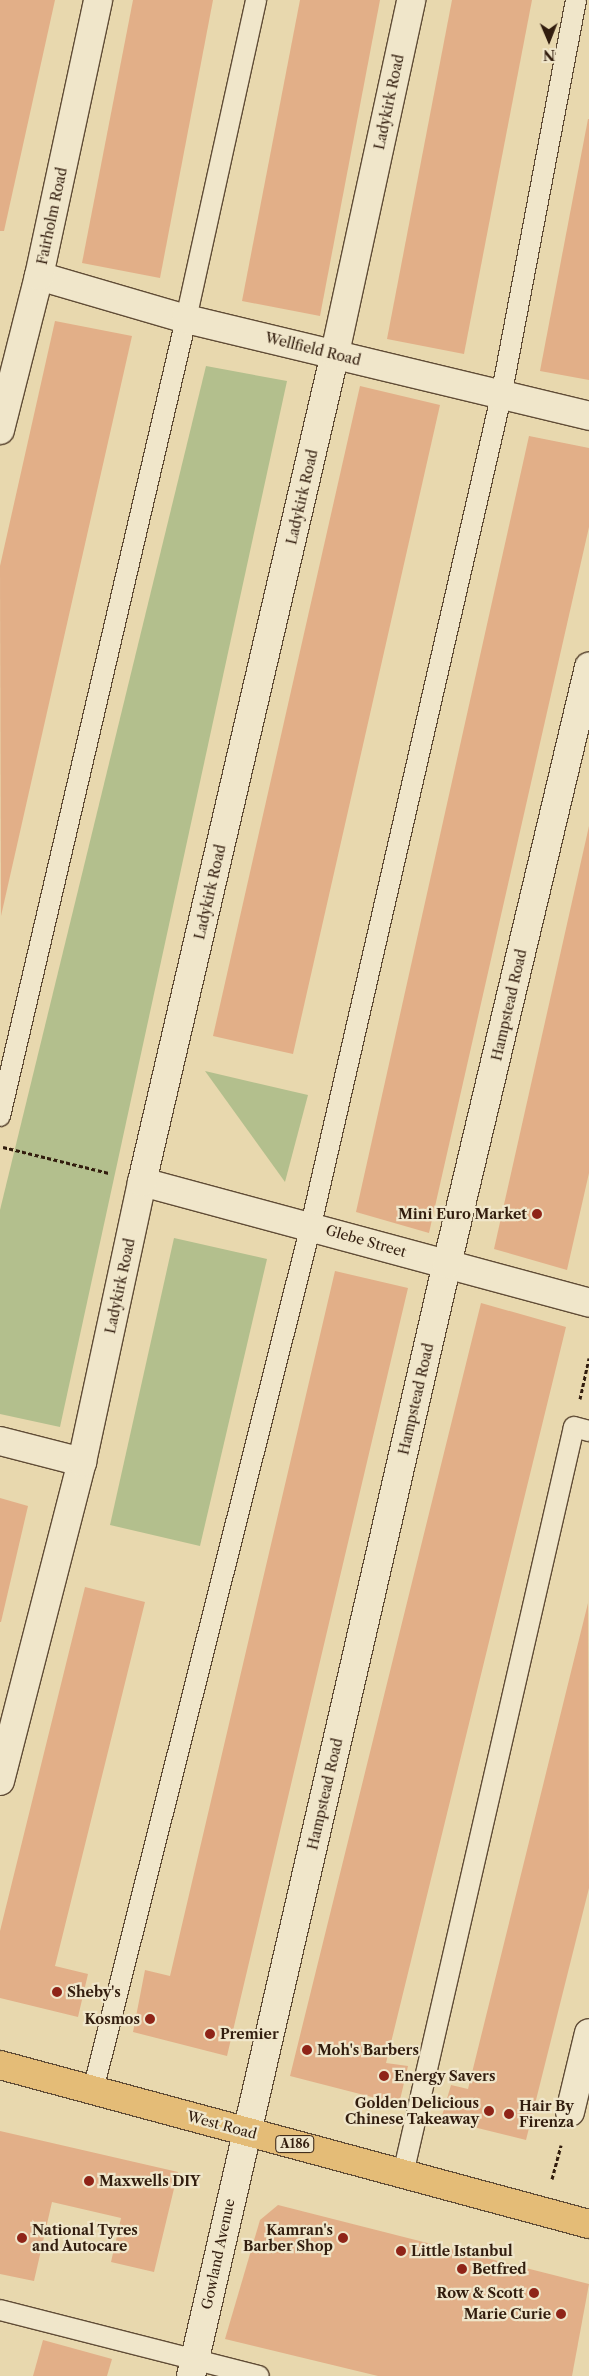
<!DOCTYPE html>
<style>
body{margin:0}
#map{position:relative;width:589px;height:2376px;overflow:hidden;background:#e8d8ae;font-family:"Libre Caslon Text",serif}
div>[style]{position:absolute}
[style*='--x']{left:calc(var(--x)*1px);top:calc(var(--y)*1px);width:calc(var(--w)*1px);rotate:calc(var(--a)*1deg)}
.green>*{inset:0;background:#b3bf8d}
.building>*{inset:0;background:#e2af88}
.path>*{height:3px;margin-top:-1.5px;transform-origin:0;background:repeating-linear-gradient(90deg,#321d0e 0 4px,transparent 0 6.5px)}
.roads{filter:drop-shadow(1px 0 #604c36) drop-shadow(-1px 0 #604c36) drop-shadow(0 1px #604c36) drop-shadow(0 -1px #604c36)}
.service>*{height:20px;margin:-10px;padding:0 10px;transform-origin:10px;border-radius:10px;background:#f0e6ca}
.minor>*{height:28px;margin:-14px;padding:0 14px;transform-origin:14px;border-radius:14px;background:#f0e6ca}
.primary>*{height:28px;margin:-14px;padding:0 14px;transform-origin:14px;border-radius:14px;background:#e4bc77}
.dots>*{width:14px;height:14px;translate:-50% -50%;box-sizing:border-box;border:2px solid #f0e6ca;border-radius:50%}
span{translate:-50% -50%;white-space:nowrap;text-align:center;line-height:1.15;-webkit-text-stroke:4.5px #f0e6ca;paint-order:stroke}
.shield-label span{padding:1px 4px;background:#f0e6ca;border:1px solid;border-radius:4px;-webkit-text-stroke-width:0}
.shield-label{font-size:12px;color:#321d0e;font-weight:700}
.street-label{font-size:14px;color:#321d0e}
.poi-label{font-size:14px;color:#321d0e;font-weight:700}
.right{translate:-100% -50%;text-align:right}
.left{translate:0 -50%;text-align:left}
.north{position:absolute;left:524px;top:15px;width:50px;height:50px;-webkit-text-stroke:4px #f0e6ca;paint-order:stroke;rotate:179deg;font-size:14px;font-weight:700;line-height:20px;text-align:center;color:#321d0e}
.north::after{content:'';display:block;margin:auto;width:18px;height:22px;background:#321d0e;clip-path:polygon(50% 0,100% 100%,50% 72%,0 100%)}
</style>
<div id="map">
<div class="green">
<i style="clip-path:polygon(206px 366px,287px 381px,60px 1427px,0 1414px,0 1210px)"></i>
<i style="clip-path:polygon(205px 1071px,308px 1095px,285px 1182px)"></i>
<i style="clip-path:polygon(174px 1238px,267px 1259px,200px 1546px,110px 1525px)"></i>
</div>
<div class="building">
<i style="clip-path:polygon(0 0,55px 0,4px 231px,0 231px)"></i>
<i style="clip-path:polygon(133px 0,213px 0,160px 278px,82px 263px)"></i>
<i style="clip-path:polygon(300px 0,380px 0,320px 316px,242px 301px)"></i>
<i style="clip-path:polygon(452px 0,532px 0,464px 354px,387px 339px)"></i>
<i style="clip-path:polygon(588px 119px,589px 119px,589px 380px,540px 371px)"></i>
<i style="clip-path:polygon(55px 321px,132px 336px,1px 916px,0 566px)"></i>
<i style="clip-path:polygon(360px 386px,440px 405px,293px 1054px,213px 1036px)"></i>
<i style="clip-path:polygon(529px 436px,589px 448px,589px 527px,429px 1233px,356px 1212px)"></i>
<i style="clip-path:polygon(589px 826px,589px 1173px,567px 1270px,494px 1249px)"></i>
<i style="clip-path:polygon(335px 1271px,408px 1288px,227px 2056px,133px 2032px,145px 1970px,170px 1976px)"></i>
<i style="clip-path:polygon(481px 1303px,566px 1327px,386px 2063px,408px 2066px,399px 2104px,290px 2076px)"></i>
<i style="clip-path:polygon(0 1498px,28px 1506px,1px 1622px,0 1622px)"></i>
<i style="clip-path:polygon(85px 1587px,145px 1602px,55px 1966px,88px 1974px,78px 2017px,0 1998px,0 1931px)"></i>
<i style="clip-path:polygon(588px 1603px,589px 1888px,526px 2140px,441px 2119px,451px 2085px,468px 2089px)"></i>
<i style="clip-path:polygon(0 2131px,178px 2172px,154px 2272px,111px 2262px,121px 2218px,52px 2202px,34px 2281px,0 2274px)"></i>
<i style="clip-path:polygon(278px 2205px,589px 2284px,572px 2376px,378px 2376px,225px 2339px,260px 2220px)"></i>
<i style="clip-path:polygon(43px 2340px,112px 2359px,107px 2376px,33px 2376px)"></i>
</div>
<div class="path">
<i style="--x:3;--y:1147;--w:109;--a:13.8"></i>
<i style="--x:580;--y:1399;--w:42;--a:-77.6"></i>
<i style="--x:552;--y:2179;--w:35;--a:-75"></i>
</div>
<div class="roads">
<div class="service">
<i style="--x:0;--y:1116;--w:818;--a:-76.86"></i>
<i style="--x:186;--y:319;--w:327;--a:-77.6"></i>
<i style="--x:93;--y:2090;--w:892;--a:-75.85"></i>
<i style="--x:311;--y:1225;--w:850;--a:-77.08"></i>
<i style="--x:501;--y:397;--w:404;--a:-79.3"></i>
<i style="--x:403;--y:2174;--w:766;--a:-77.11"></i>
<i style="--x:574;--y:1427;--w:16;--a:15"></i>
<i style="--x:0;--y:2310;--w:267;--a:14.3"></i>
</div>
<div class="minor">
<i style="--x:39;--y:276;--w:153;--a:16.3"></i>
<i style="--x:186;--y:319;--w:415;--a:13.5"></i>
<i style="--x:0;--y:430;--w:159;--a:-75.8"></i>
<i style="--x:39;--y:276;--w:282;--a:-77.9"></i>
<i style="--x:142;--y:1182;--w:463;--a:15.1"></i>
<i style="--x:0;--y:1441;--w:85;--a:14.4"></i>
<i style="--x:0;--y:1781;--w:329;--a:-75.6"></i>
<i style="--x:82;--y:1462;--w:286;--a:-77.9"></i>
<i style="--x:142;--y:1182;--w:851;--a:-76.89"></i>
<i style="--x:335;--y:353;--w:361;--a:-77.8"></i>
<i style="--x:570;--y:2112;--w:81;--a:-76.5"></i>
<i style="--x:191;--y:2376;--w:1141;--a:-77.04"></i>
<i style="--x:447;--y:1264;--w:614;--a:-76.62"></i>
</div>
<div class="primary">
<i style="--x:0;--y:2065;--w:610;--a:15.11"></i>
</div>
</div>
<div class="dots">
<i style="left:537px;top:1214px;background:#8f2418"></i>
<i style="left:57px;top:1992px;background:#8f2418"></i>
<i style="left:150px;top:2019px;background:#8f2418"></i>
<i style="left:210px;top:2034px;background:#8f2418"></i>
<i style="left:307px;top:2050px;background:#8f2418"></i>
<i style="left:384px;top:2076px;background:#8f2418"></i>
<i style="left:489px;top:2111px;background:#8f2418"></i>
<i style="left:509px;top:2114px;background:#8f2418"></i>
<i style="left:89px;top:2181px;background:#8f2418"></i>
<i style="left:22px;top:2238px;background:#8f2418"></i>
<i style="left:343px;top:2238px;background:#8f2418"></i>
<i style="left:401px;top:2251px;background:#8f2418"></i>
<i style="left:462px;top:2269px;background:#8f2418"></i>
<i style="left:534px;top:2293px;background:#8f2418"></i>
<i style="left:561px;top:2314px;background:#8f2418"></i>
</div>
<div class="shield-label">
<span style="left:295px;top:2144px">A186</span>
</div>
<div class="street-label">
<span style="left:389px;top:102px;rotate:-78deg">Ladykirk Road</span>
<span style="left:52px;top:216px;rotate:-78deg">Fairholm Road</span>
<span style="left:313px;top:349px;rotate:14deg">Wellfield Road</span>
<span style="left:302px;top:497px;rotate:-77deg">Ladykirk Road</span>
<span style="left:210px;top:892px;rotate:-77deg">Ladykirk Road</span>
<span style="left:509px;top:1005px;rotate:-77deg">Hampstead Road</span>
<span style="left:366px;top:1241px;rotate:16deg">Glebe Street</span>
<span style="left:120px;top:1286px;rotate:-78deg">Ladykirk Road</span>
<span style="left:416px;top:1399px;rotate:-77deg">Hampstead Road</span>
<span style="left:325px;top:1794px;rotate:-77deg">Hampstead Road</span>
<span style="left:222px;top:2125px;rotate:15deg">West Road</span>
<span style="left:218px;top:2254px;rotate:-78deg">Gowland Avenue</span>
</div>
<div class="poi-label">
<span class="right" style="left:527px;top:1214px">Mini Euro Market</span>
<span class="left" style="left:67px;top:1992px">Sheby's</span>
<span class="right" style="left:140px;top:2019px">Kosmos</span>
<span class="left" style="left:220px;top:2034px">Premier</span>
<span class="left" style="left:317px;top:2050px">Moh's Barbers</span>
<span class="left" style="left:394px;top:2076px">Energy Savers</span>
<span class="right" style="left:479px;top:2111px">Golden Delicious<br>Chinese Takeaway</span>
<span class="left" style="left:519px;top:2114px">Hair By<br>Firenza</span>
<span class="left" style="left:99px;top:2181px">Maxwells DIY</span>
<span class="left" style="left:32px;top:2238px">National Tyres<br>and Autocare</span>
<span class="right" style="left:333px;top:2238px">Kamran's<br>Barber Shop</span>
<span class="left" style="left:411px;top:2251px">Little Istanbul</span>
<span class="left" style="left:472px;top:2269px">Betfred</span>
<span class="right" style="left:524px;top:2293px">Row &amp; Scott</span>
<span class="right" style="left:551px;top:2314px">Marie Curie</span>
</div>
<div class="north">N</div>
</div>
